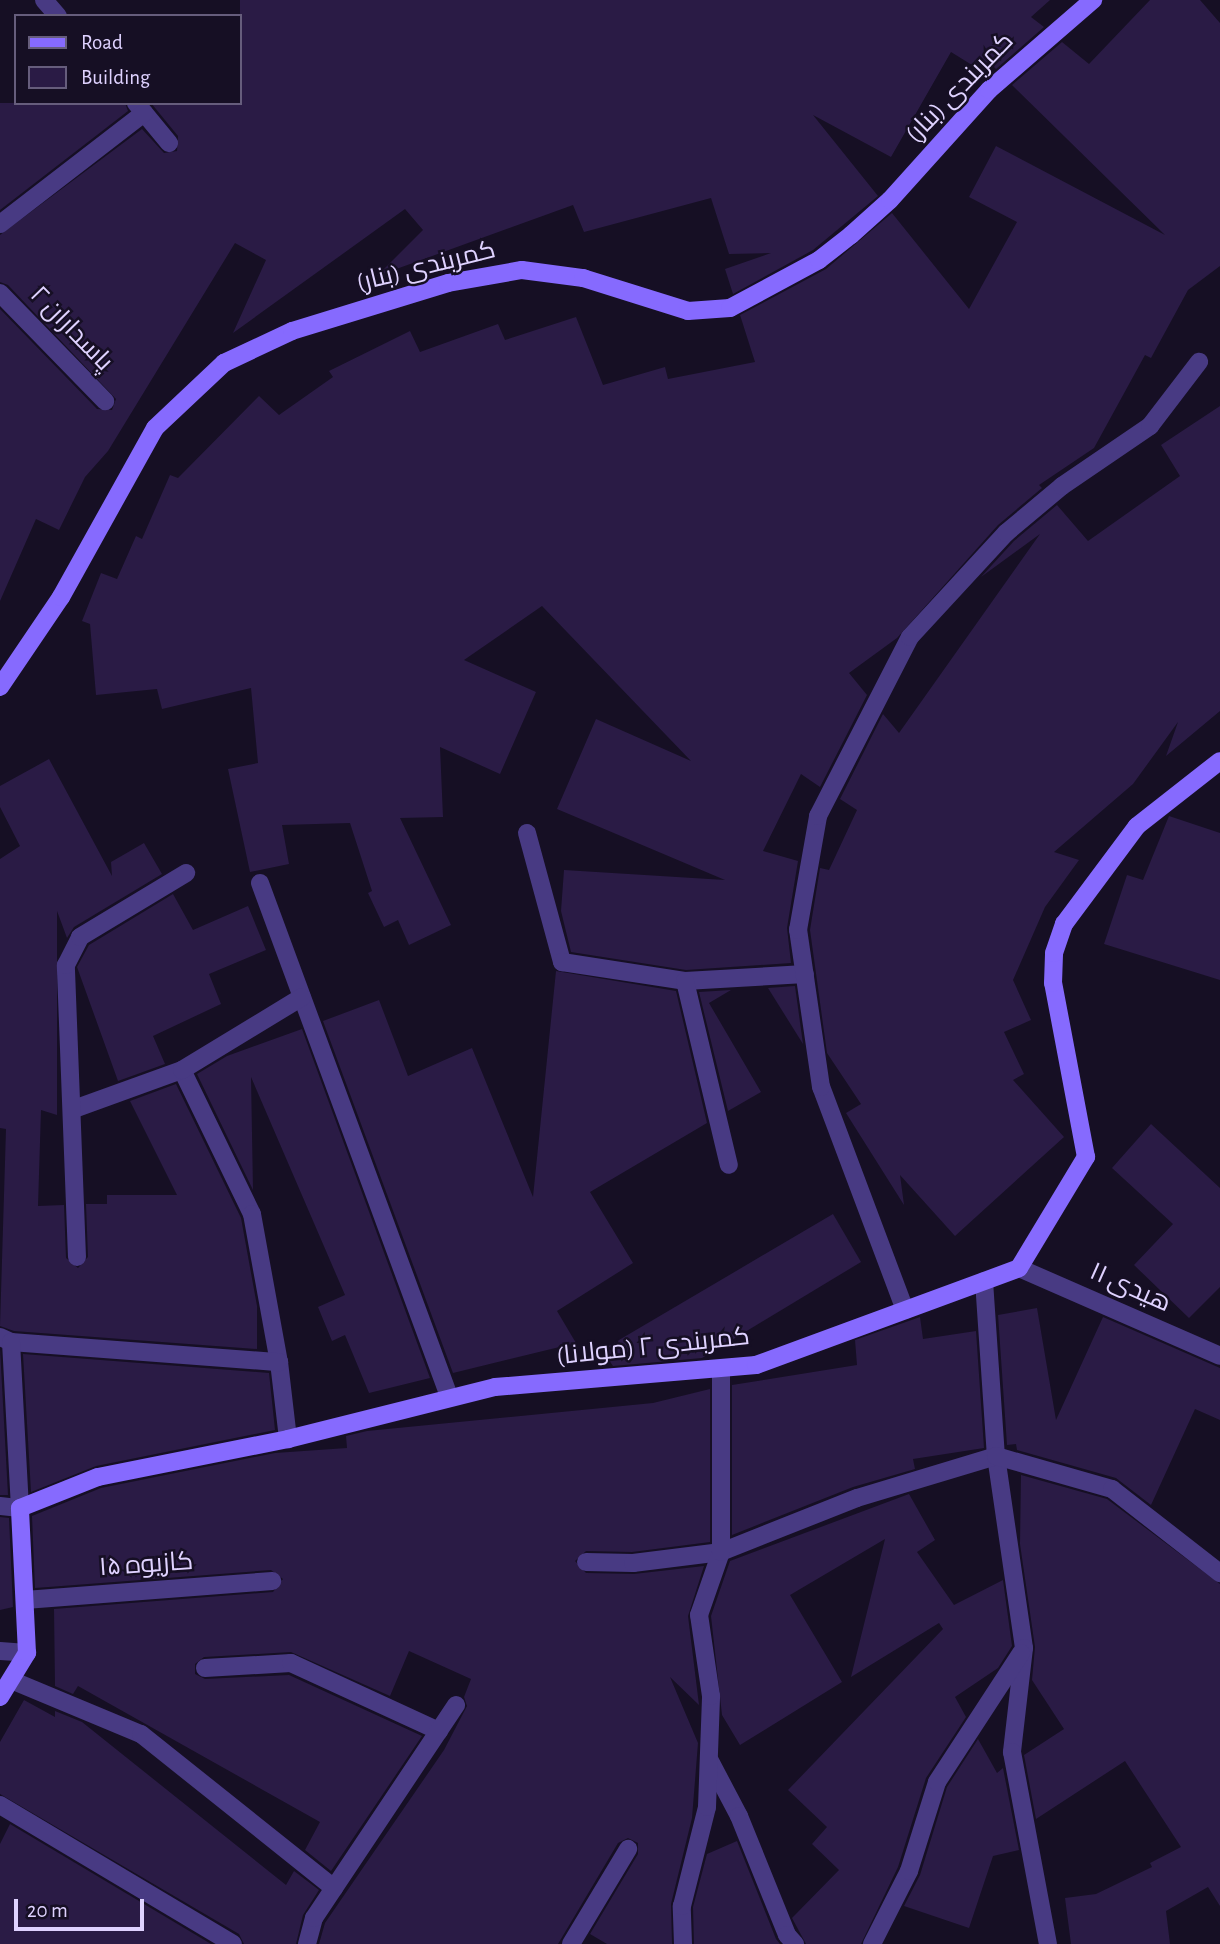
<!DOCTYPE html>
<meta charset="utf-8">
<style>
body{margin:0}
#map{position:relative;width:1220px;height:1944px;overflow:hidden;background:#160f24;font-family:"Alegreya Sans",Cairo,sans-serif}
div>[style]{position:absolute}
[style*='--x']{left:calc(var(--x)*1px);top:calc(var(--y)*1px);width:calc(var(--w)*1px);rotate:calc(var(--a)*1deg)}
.building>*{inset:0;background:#2a1b45}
.street>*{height:18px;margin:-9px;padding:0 9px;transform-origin:9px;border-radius:9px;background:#483a83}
.secondary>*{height:18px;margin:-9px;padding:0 9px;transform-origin:9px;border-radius:9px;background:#866afe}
span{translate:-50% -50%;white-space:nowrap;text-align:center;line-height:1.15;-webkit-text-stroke:5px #160f24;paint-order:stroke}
.street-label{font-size:26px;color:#dfd2ff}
.legend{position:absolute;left:14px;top:14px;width:228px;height:91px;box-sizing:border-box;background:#160f24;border:2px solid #665d7c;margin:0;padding:9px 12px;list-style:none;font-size:21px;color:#dfd2ff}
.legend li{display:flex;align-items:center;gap:14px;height:35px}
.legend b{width:35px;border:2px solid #665d7c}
.scale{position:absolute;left:14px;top:1899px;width:130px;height:32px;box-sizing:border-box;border:4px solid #dfd2ff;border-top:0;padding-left:9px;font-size:21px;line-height:24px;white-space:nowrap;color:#dfd2ff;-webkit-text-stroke:5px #160f24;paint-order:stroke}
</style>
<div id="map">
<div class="building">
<i style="clip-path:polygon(240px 0,1050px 0,1031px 17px,1044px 27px,996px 69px,989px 62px,972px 65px,951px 52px,891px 157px,813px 115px,878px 196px,813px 250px,733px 294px,725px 269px,771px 253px,729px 254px,711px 198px,584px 232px,573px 205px,377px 276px,423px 230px,405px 209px,233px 333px,266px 260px,235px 243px,108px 451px,85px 477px,59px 530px,36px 519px,0 601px,0 309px,97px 409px,112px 410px,116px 399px,8px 285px,0 282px,0 235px,142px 129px,164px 153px,177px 151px,178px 136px,151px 103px,240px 103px)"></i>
<i style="clip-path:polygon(1150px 0,1200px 0,1220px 23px,1220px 266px,1188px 290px,1151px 358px,1145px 355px,1094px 448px,1039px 485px,1042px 488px,998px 525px,897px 638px,849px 673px,867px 695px,820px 787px,801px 774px,763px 851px,798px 861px,787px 928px,791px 963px,686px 970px,571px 952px,561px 911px,564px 870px,725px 880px,557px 809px,596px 719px,691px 761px,542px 606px,464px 660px,536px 692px,500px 774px,440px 747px,443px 817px,400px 818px,451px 925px,409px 945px,398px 920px,384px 927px,368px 893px,372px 891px,350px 823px,282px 825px,289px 864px,250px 872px,228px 769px,258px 763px,251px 688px,162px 709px,157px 689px,96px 695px,90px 624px,82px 621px,101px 573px,117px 579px,136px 536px,142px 539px,170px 475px,178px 478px,259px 396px,279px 415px,333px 377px,329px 371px,410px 331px,420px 352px,498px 324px,505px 340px,576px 317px,603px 385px,665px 367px,668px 379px,755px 362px,740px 315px,826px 269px,892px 213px,969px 309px,1017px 222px,969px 197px,996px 146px,1165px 235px,1012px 85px,1062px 42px,1089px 64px)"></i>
<i style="clip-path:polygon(0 103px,125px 103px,128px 111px,0 210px)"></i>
<i style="clip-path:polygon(1220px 406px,1220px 711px,1166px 756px,1178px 722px,1133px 784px,1054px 852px,1079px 860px,1045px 907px,1013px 980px,1031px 1020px,1004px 1032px,1024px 1074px,1013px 1080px,1064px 1137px,955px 1236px,900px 1175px,904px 1205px,846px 1113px,861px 1104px,827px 1053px,810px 930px,820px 868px,829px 870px,857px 810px,840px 799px,883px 714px,899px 733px,1040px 534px,981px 577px,1014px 541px,1057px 505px,1088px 541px,1180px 476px,1161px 445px)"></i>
<i style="clip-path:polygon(49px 759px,112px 876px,111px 862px,144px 843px,162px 874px,74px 927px,67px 938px,57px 911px,57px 1115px,41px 1110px,38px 1206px,64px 1205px,66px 1258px,78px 1268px,88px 1257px,86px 1204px,107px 1204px,107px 1195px,177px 1195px,130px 1101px,176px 1084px,241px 1218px,257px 1306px,257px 1349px,14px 1331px,0 1326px,6px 1129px,0 1128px,0 859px,20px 846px,0 807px,0 786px)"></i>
<i style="clip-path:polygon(1169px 816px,1220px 833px,1220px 980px,1104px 944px,1127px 875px,1143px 880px)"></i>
<i style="clip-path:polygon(173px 894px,193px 930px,248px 906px,266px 950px,209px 974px,221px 1004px,153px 1036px,165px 1064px,118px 1081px,77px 967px,89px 945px)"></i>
<i style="clip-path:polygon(556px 971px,676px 991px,707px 1123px,590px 1192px,633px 1263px,557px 1311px,576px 1343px,453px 1373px,323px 1021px,379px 1000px,408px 1076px,472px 1048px,533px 1197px)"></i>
<i style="clip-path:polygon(795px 986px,803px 1044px,768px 988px)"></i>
<i style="clip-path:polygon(731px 990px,709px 1003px,761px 1092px,728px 1111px,699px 992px)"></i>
<i style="clip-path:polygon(302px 1029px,430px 1378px,369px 1393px,345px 1335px,332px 1341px,318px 1307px,345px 1295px,251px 1077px,253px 1190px,197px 1074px,227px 1056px)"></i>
<i style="clip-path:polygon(1151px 1124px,1220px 1188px,1220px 1287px,1189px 1318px,1134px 1265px,1173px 1224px,1112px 1168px)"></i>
<i style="clip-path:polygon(833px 1214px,861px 1262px,702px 1358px,613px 1366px,602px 1350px)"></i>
<i style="clip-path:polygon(1037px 1308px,1056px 1420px,1103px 1317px,1220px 1368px,1220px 1420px,1195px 1409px,1151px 1505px,1116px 1478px,1017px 1450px,1016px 1444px,1007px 1445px,998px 1315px)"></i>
<i style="clip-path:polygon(920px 1317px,923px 1339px,976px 1331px,984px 1448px,913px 1459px,915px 1469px,853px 1487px,732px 1535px,732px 1385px,857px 1365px,855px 1340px)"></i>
<i style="clip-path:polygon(0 1349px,8px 1495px,0 1495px)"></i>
<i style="clip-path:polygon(23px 1354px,269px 1373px,275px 1430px,96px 1466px,31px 1492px)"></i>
<i style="clip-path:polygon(710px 1389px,710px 1542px,632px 1552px,586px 1551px,575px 1561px,586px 1573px,634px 1574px,704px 1566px,688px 1616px,699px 1705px,670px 1677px,698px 1743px,692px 1818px,671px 1904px,672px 1944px,607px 1944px,590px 1934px,638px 1854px,638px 1843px,628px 1838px,618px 1843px,558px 1944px,319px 1944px,325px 1923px,444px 1750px,467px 1706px,464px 1697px,471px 1679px,409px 1651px,390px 1696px,291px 1652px,204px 1657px,195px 1664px,195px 1674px,205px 1679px,289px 1675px,422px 1736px,331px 1871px,305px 1850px,320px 1822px,78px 1686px,73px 1694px,55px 1686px,54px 1609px,273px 1592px,283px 1579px,271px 1570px,35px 1588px,32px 1516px,101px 1488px,275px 1453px,347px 1448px,346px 1436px,367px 1431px,653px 1403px)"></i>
<i style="clip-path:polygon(1021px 1475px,1107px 1499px,1220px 1584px,1220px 1906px,1208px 1887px,1166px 1911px,1170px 1944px,1071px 1944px,1065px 1898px,1096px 1894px,1152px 1867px,1150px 1863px,1181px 1847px,1125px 1761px,1036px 1819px,1024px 1755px,1064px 1729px,1032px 1680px,1035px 1647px,1020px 1544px)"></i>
<i style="clip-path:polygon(909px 1494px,935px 1540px,917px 1552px,954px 1605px,1003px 1580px,1012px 1646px,998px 1668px,955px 1697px,966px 1717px,926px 1778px,898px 1867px,861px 1944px,806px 1944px,792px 1918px,839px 1870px,812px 1844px,827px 1827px,788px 1790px,943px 1629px,939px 1623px,851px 1677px,885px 1539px,790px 1595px,842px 1682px,740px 1745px,722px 1715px,711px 1616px,730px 1561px)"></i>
<i style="clip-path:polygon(0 1517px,9px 1518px,13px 1607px,0 1610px)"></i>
<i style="clip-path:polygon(24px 1700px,55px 1717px,55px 1711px,82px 1722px,286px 1885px,294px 1871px,319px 1890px,303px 1915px,296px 1944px,244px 1944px,239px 1934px,0 1794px,0 1742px)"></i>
<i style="clip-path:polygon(978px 1739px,997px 1773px,1003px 1768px,1019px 1850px,993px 1856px,969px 1928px,904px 1906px,920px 1875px,947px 1787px)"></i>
<i style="clip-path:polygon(10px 1824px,211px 1944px,0 1944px,0 1844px)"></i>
<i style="clip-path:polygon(737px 1841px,776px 1939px,780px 1944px,694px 1944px,693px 1907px,707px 1854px)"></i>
</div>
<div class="street">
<i style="--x:44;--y:0;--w:21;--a:49"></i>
<i style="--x:136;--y:103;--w:52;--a:50.5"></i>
<i style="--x:0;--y:224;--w:182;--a:-37.6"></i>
<i style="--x:0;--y:293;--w:151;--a:45.8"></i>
<i style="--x:527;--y:833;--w:134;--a:74.8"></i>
<i style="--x:562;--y:962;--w:124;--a:8.8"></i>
<i style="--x:685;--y:981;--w:120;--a:-3.3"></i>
<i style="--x:260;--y:883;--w:547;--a:69.78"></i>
<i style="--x:685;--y:981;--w:189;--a:76.6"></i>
<i style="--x:182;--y:1070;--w:160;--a:64.1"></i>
<i style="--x:252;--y:1214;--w:150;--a:79.7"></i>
<i style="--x:279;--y:1362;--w:78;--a:83.3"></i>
<i style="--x:74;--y:1109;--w:115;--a:-19.9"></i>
<i style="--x:182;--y:1070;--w:140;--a:-31.3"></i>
<i style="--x:77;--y:1257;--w:292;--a:-92.2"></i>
<i style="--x:66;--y:965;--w:31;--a:-63"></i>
<i style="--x:80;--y:937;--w:124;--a:-31.1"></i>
<i style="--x:1019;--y:1268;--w:219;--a:23.6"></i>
<i style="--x:984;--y:1281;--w:175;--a:86.1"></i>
<i style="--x:996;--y:1456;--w:194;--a:81.7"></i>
<i style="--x:1024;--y:1648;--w:105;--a:96.6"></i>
<i style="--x:1012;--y:1752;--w:195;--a:79.4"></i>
<i style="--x:905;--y:1310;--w:238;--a:-110.6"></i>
<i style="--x:821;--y:1087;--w:159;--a:-98.3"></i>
<i style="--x:798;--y:930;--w:116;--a:-80"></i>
<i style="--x:818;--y:816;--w:201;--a:-62.8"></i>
<i style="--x:910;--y:637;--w:142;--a:-47.3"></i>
<i style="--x:1006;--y:533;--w:73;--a:-40"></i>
<i style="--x:1062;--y:486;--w:107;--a:-34.3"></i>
<i style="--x:1150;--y:426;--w:81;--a:-52.6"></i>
<i style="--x:0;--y:1337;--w:12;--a:24"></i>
<i style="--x:11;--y:1342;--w:269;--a:4.3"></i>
<i style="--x:0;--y:1506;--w:20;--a:6"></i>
<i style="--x:20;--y:1508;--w:166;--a:-93.1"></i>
<i style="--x:586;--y:1562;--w:47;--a:1.2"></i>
<i style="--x:633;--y:1563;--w:89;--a:-7.1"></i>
<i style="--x:721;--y:1552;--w:146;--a:-21.7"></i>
<i style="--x:857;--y:1498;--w:145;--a:-16.8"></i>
<i style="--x:996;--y:1456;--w:121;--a:15.9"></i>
<i style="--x:1112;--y:1489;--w:137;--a:37.9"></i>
<i style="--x:25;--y:1600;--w:248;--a:-4.4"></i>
<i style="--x:0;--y:1651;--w:27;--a:4"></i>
<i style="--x:205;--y:1668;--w:86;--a:-3.3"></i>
<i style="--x:291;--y:1663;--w:163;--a:24.7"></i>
<i style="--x:11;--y:1680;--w:141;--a:22.6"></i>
<i style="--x:141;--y:1734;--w:247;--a:38.6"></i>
<i style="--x:710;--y:1761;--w:62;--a:62.2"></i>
<i style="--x:739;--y:1816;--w:128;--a:68"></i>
<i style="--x:787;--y:1935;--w:12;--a:48"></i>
<i style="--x:0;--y:1805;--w:271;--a:30.8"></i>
<i style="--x:307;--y:1944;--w:27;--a:-75"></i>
<i style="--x:314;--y:1918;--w:256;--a:-56.3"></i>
<i style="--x:571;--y:1944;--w:111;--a:-59"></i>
<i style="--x:683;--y:1944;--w:38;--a:-92"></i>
<i style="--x:682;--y:1906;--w:102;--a:-75.8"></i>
<i style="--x:707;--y:1807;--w:111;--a:-87.9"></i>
<i style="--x:711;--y:1696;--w:82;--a:-98.4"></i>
<i style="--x:699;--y:1615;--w:67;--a:-70.8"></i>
<i style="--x:721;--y:1552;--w:181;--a:-90"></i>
<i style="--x:872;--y:1944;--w:82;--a:-63.1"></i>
<i style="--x:909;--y:1871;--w:93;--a:-72.5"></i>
<i style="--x:937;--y:1782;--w:154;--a:-56.9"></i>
</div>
<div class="secondary">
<i style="--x:0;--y:687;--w:109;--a:-55.9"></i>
<i style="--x:61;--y:597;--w:193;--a:-60.9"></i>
<i style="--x:155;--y:428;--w:95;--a:-43.3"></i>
<i style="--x:224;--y:363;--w:75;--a:-25.2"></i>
<i style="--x:292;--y:331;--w:163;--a:-17.1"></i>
<i style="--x:448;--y:283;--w:75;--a:-10"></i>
<i style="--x:522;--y:270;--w:62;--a:7.5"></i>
<i style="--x:583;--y:278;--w:110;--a:17.4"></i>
<i style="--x:688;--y:311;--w:42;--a:-4.1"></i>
<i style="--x:730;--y:308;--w:101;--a:-28.3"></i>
<i style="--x:819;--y:260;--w:41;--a:-38"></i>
<i style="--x:851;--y:235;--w:52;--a:-41.9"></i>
<i style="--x:890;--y:200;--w:148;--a:-48"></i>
<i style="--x:989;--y:90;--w:138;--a:-40.9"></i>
<i style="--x:0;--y:1697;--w:52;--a:-58.5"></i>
<i style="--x:27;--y:1653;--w:145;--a:-92.8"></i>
<i style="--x:20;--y:1508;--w:84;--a:-21.7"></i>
<i style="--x:98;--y:1477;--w:194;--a:-11.3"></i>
<i style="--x:288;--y:1439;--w:213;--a:-14.1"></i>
<i style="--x:495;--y:1387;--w:262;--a:-4.8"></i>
<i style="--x:756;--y:1365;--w:280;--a:-20.2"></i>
<i style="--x:1019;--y:1268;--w:130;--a:-58.9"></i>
<i style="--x:1086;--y:1157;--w:177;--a:-100.7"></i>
<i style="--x:1053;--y:983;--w:30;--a:-88"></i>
<i style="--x:1054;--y:953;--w:31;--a:-71"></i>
<i style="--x:1064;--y:924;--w:122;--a:-53.3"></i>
<i style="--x:1137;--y:826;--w:105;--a:-38.1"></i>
</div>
<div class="street-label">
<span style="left:960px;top:88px;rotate:-46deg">کمربندی (بنار)</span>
<span style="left:426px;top:267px;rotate:-14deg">کمربندی (بنار)</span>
<span style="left:71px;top:329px;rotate:46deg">پاسداران ۲</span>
<span style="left:1130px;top:1288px;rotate:24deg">هیدی ۱۱</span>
<span style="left:653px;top:1347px;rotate:-6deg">کمربندی ۲ (مولانا)</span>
<span style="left:146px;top:1565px;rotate:-4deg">کازیوه ۱۵</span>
</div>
<ul class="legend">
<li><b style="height:9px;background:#866afe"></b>Road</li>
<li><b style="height:19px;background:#2a1b45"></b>Building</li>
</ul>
<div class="scale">20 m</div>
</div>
